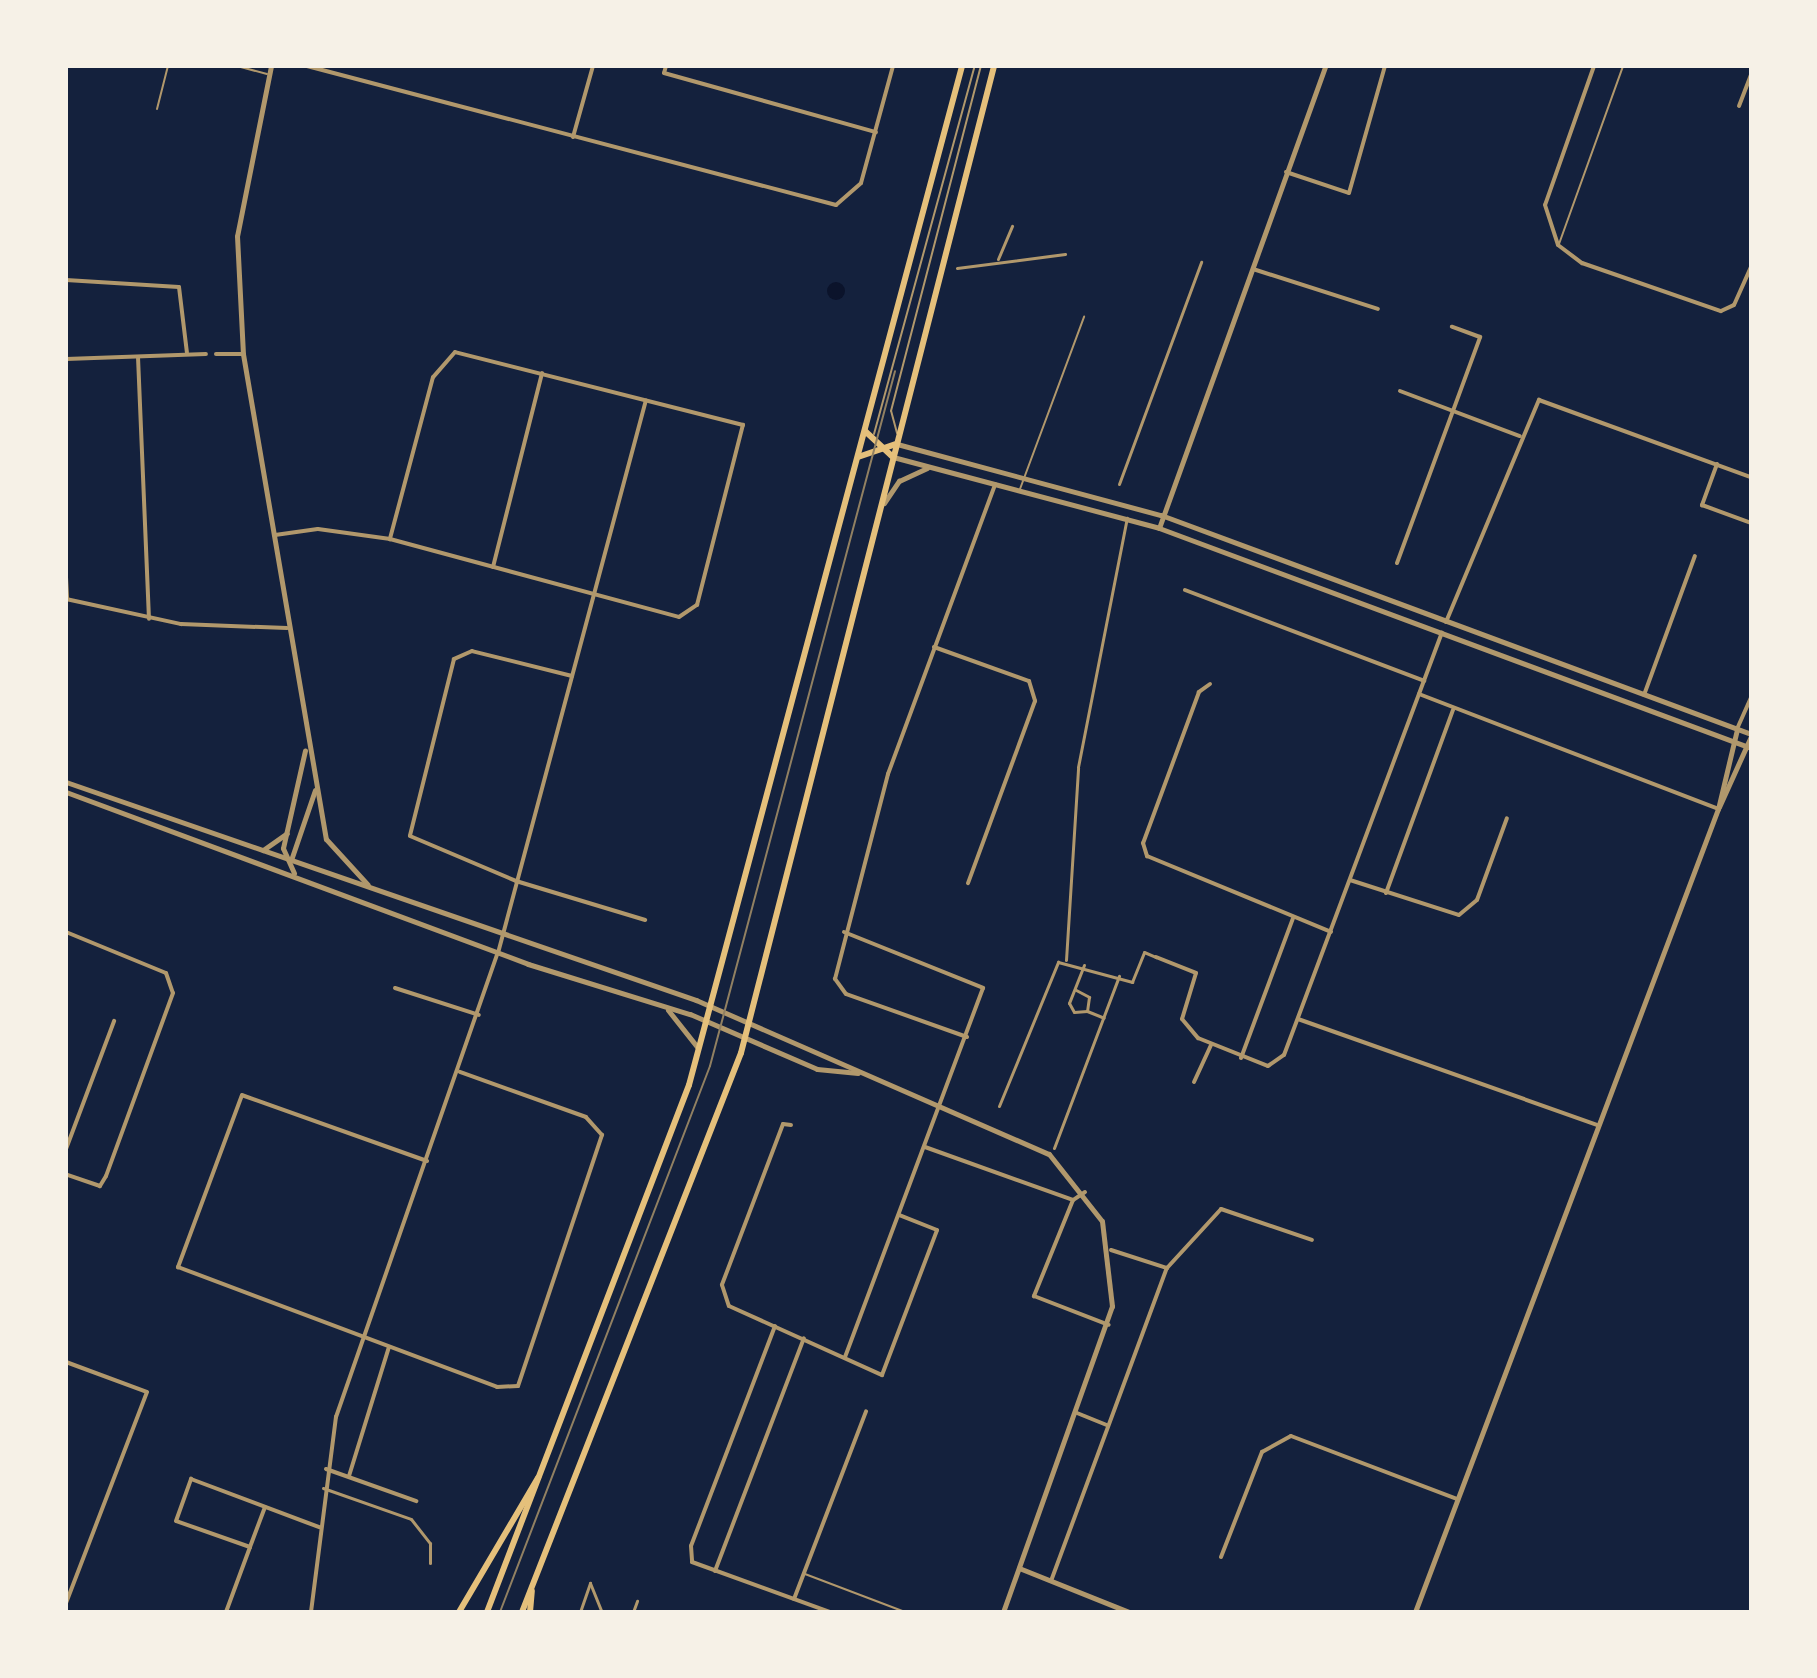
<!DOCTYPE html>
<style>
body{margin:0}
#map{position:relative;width:1817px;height:1678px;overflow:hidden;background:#14213d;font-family:Mulish,sans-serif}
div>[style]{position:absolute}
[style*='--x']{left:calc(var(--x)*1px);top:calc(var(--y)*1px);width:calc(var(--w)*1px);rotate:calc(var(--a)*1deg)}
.water>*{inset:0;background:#0b132b}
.round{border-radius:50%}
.stream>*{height:3px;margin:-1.5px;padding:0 1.5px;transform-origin:1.5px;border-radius:1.5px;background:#0b132b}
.service>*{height:2px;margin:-1px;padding:0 1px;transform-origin:1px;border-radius:1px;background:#b1986c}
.pedestrian>*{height:3px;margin:-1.5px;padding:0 1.5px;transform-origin:1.5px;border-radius:1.5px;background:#b1986c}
.minor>*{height:4px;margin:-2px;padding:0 2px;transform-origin:2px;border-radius:2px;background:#b1986c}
.tertiary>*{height:5px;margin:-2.5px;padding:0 2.5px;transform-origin:2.5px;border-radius:2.5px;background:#b1986c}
.secondary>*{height:6px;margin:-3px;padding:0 3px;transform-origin:3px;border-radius:3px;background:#e5c07b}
.tram>*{height:2px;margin:-1px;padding:0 1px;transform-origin:1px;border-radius:1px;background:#918062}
span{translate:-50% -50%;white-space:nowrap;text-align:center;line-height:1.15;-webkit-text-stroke:8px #f6f1e7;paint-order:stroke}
.frame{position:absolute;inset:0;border:68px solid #f6f1e7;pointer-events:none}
</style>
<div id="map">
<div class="water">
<i class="round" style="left:827px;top:282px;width:18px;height:18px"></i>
</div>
<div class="stream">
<i style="--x:1750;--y:1612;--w:14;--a:-86"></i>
</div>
<div class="service">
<i style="--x:237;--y:66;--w:31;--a:15"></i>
<i style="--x:157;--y:109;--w:44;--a:-75.7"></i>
<i style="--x:1559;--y:244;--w:189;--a:-70.2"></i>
<i style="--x:897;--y:433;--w:23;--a:-105"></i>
<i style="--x:891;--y:411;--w:357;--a:-75.4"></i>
<i style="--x:874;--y:434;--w:382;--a:-74.7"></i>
<i style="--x:1020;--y:489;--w:184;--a:-69.6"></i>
<i style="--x:805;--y:1574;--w:107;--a:20.8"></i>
</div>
<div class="pedestrian">
<i style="--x:998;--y:259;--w:36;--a:-67"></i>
<i style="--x:957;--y:268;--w:109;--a:-7.4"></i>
<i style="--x:1119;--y:484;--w:237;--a:-69.7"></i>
<i style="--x:1066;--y:960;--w:193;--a:-86.4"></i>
<i style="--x:1078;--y:767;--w:254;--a:-78.9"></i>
<i style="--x:1084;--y:965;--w:41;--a:111.5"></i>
<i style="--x:1069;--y:1003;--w:10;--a:61"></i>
<i style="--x:1074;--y:1012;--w:13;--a:-4"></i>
<i style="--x:1076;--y:990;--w:15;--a:28"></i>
<i style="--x:1089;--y:997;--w:14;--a:98"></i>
<i style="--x:1087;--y:1011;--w:18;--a:22"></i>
<i style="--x:999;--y:1106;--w:156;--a:-67.7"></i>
<i style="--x:1058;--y:962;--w:77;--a:15.1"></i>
<i style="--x:1132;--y:982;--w:32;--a:-68"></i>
<i style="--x:1144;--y:952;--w:13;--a:23"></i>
<i style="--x:1054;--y:1148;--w:184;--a:-69.3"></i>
<i style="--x:323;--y:1488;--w:93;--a:19.4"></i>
<i style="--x:411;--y:1519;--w:31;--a:52"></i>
<i style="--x:430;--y:1543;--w:20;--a:90"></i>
<i style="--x:590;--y:1583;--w:31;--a:68"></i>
<i style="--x:580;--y:1612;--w:31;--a:-71"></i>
<i style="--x:633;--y:1612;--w:12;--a:-70"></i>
</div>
<div class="minor">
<i style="--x:307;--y:66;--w:547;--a:14.72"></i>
<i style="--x:836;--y:205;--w:33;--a:-41"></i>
<i style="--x:861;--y:183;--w:121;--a:-74.7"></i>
<i style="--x:666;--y:66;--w:7;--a:106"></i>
<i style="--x:664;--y:73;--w:220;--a:15.6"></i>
<i style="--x:1594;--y:66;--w:147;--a:109.4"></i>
<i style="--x:1545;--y:205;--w:42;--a:72"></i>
<i style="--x:1558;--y:245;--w:30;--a:37"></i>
<i style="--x:1582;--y:263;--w:147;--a:19.1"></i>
<i style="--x:1721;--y:311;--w:14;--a:-25"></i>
<i style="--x:1734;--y:305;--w:42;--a:-65.9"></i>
<i style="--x:1739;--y:106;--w:33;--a:-69"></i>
<i style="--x:573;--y:137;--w:74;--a:-74.3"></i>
<i style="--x:1286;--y:172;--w:66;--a:18.4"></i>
<i style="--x:1349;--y:193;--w:132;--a:-74.2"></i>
<i style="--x:1253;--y:269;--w:131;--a:17.7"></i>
<i style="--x:66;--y:280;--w:113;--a:3.5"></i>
<i style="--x:179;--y:287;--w:66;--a:83.1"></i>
<i style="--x:216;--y:354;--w:27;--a:0"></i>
<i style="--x:138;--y:357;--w:262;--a:87.6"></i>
<i style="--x:66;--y:359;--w:140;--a:-2"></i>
<i style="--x:1400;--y:391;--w:128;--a:20.6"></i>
<i style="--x:1717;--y:464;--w:44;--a:110.1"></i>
<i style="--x:1702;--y:505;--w:52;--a:20.2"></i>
<i style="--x:275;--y:535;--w:43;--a:-7.9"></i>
<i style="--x:318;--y:529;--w:73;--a:7.9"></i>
<i style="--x:390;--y:539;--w:299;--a:15.1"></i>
<i style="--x:679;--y:617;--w:22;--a:-34"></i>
<i style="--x:697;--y:605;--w:186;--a:-75.7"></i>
<i style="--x:743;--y:425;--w:297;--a:-165.8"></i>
<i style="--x:455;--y:352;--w:33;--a:131"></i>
<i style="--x:433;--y:377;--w:168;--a:104.9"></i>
<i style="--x:1397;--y:563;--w:241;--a:-69.8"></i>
<i style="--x:1480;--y:337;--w:30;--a:-160"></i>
<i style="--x:493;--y:567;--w:200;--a:-75.8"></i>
<i style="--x:66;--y:577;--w:22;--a:87"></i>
<i style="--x:1185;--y:590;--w:256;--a:20.8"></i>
<i style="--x:66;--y:599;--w:118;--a:12.3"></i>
<i style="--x:181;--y:624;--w:106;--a:2.2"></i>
<i style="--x:1446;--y:622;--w:241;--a:-67.3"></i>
<i style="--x:1539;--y:400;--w:226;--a:20"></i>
<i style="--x:934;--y:647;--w:101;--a:19.7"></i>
<i style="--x:1029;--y:681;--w:21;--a:73"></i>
<i style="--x:1035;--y:701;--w:194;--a:110.2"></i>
<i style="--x:572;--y:676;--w:103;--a:-166"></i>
<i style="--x:472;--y:651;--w:20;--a:156"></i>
<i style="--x:454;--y:659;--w:182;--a:104"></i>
<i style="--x:410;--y:836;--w:115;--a:23"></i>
<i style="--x:516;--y:881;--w:135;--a:16.8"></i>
<i style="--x:1210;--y:684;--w:14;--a:144"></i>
<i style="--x:1199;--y:692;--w:161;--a:110.3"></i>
<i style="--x:1143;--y:843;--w:14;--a:73"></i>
<i style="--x:1147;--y:856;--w:199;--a:22.4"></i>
<i style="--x:1419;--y:694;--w:320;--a:21"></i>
<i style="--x:1644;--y:695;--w:148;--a:-69.9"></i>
<i style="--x:1737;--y:729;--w:35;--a:-66"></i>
<i style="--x:1350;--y:880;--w:114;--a:17.8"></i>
<i style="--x:1459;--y:915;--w:23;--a:-40"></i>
<i style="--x:1477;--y:900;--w:87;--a:-69.9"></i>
<i style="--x:1386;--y:893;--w:195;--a:-69.9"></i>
<i style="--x:66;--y:932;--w:108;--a:22.3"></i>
<i style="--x:166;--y:973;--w:21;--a:71"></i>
<i style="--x:173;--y:993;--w:195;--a:110.1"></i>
<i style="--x:106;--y:1176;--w:12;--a:121"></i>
<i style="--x:100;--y:1186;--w:36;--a:-161"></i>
<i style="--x:844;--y:932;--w:150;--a:21.9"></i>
<i style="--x:983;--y:988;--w:394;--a:110.5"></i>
<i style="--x:1156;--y:957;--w:43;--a:21.8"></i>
<i style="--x:1196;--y:973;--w:48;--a:106.9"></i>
<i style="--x:1182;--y:1019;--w:25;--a:50"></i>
<i style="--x:1198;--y:1038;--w:75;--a:21.8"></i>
<i style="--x:1268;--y:1066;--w:19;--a:-35"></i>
<i style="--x:1284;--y:1055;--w:451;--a:-69.5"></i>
<i style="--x:395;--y:988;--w:88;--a:17.8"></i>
<i style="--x:1298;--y:1019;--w:317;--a:19.5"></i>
<i style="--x:967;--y:1037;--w:128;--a:-160.4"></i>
<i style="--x:846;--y:994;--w:19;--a:-126"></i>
<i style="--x:835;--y:979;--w:212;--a:-75.5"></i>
<i style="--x:888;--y:774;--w:309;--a:-69.7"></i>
<i style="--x:1241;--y:1058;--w:149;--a:-69.6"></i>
<i style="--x:1194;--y:1082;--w:41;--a:-65.3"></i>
<i style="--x:791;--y:1125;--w:8;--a:-173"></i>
<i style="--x:783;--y:1124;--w:172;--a:110.8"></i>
<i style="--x:722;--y:1285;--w:22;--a:72"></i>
<i style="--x:729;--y:1306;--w:168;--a:24.3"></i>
<i style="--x:882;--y:1375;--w:155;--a:-69.2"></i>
<i style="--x:937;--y:1230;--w:41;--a:-158.5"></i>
<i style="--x:925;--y:1147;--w:157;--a:19.7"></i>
<i style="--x:66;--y:1149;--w:137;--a:-69.4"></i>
<i style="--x:427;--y:1161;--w:196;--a:-160.4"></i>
<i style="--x:242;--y:1095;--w:184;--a:110.4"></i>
<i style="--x:178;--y:1267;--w:341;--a:20.6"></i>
<i style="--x:497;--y:1387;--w:21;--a:-3"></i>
<i style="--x:518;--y:1386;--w:265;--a:-71.5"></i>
<i style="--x:602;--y:1135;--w:24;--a:-132"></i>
<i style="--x:586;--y:1117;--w:134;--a:-160.3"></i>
<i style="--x:1085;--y:1192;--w:14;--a:146"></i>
<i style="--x:1073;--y:1200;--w:104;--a:112.1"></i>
<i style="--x:1034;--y:1296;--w:80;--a:21.1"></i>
<i style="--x:1111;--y:1250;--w:59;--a:17.8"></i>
<i style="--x:1167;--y:1268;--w:80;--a:-47.5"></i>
<i style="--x:1221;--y:1209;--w:96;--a:18.8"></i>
<i style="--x:775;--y:1326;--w:235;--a:110.9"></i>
<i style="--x:691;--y:1546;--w:16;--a:86"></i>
<i style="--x:692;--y:1562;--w:147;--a:19.9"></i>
<i style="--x:66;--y:1362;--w:86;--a:20.3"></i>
<i style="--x:147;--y:1392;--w:226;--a:111"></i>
<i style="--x:1077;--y:1413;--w:32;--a:22"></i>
<i style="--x:326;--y:1469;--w:96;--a:19.6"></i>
<i style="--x:349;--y:1476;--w:135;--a:-72.8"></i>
<i style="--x:265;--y:1507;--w:43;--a:110.6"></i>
<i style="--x:250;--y:1547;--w:78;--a:-160.6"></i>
<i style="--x:176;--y:1521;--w:45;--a:-70.3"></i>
<i style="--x:191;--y:1479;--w:137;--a:20.6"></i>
<i style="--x:1221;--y:1557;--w:113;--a:-68.7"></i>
<i style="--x:1262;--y:1452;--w:33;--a:-29"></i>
<i style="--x:1291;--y:1436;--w:178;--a:20.8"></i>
<i style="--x:715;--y:1571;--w:249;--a:-69.1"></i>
<i style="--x:1051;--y:1581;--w:334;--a:-69.7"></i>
<i style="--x:794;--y:1599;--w:201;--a:-69"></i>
<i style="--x:226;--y:1612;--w:69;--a:-69.7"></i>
<i style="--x:311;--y:1612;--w:197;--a:-82.7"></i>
<i style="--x:336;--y:1417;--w:491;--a:-70.8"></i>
<i style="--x:498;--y:953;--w:572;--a:-75.02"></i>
</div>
<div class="tertiary">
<i style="--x:271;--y:66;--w:173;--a:101.3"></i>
<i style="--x:237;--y:236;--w:118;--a:87.1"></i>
<i style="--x:243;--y:354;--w:492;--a:80.3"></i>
<i style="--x:326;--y:839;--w:62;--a:47.6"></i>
<i style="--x:897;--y:444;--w:273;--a:15.1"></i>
<i style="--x:1161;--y:515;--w:629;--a:20.36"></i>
<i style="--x:893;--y:457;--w:275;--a:14.9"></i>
<i style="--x:1159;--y:528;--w:632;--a:20.39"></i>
<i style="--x:884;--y:503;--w:27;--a:-56"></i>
<i style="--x:899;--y:481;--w:31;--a:-25"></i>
<i style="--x:1159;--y:528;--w:491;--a:-70.2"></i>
<i style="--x:66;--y:782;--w:667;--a:19.09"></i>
<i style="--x:696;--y:1000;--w:385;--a:23.6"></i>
<i style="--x:1049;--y:1154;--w:85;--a:51.7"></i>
<i style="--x:1102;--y:1221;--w:86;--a:83.3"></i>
<i style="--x:1112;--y:1306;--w:325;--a:109.6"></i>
<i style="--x:66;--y:792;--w:493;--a:20.4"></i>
<i style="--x:528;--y:964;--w:170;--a:17.2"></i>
<i style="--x:690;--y:1014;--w:138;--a:23.4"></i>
<i style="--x:817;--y:1069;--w:41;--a:5.6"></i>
<i style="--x:1719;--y:807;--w:78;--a:-65.7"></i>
<i style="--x:263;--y:850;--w:29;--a:-35"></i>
<i style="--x:291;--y:860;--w:74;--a:-71.1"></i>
<i style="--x:294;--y:873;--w:27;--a:-114"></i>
<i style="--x:283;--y:848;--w:100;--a:-77.3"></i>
<i style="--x:668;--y:1010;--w:48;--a:51.7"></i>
<i style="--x:1019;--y:1568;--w:118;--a:21.8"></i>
<i style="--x:1415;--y:1612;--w:858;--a:-69.33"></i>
<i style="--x:1718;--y:809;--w:82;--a:-76.6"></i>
</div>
<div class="secondary">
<i style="--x:865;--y:431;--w:37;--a:43"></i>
<i style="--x:858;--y:457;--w:39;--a:-19"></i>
<i style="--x:459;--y:1612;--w:156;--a:-59.5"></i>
<i style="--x:487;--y:1612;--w:564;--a:-69.03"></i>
<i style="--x:689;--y:1085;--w:1055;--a:-75"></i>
<i style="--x:522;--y:1612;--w:600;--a:-68.61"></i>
<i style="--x:741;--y:1053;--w:1019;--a:-75.62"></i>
<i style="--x:530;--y:1612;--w:21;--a:-85"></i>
</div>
<div class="tram">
<i style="--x:500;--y:1612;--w:585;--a:-68.96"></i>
<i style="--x:710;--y:1066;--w:719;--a:-75.09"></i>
</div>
<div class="frame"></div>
</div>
